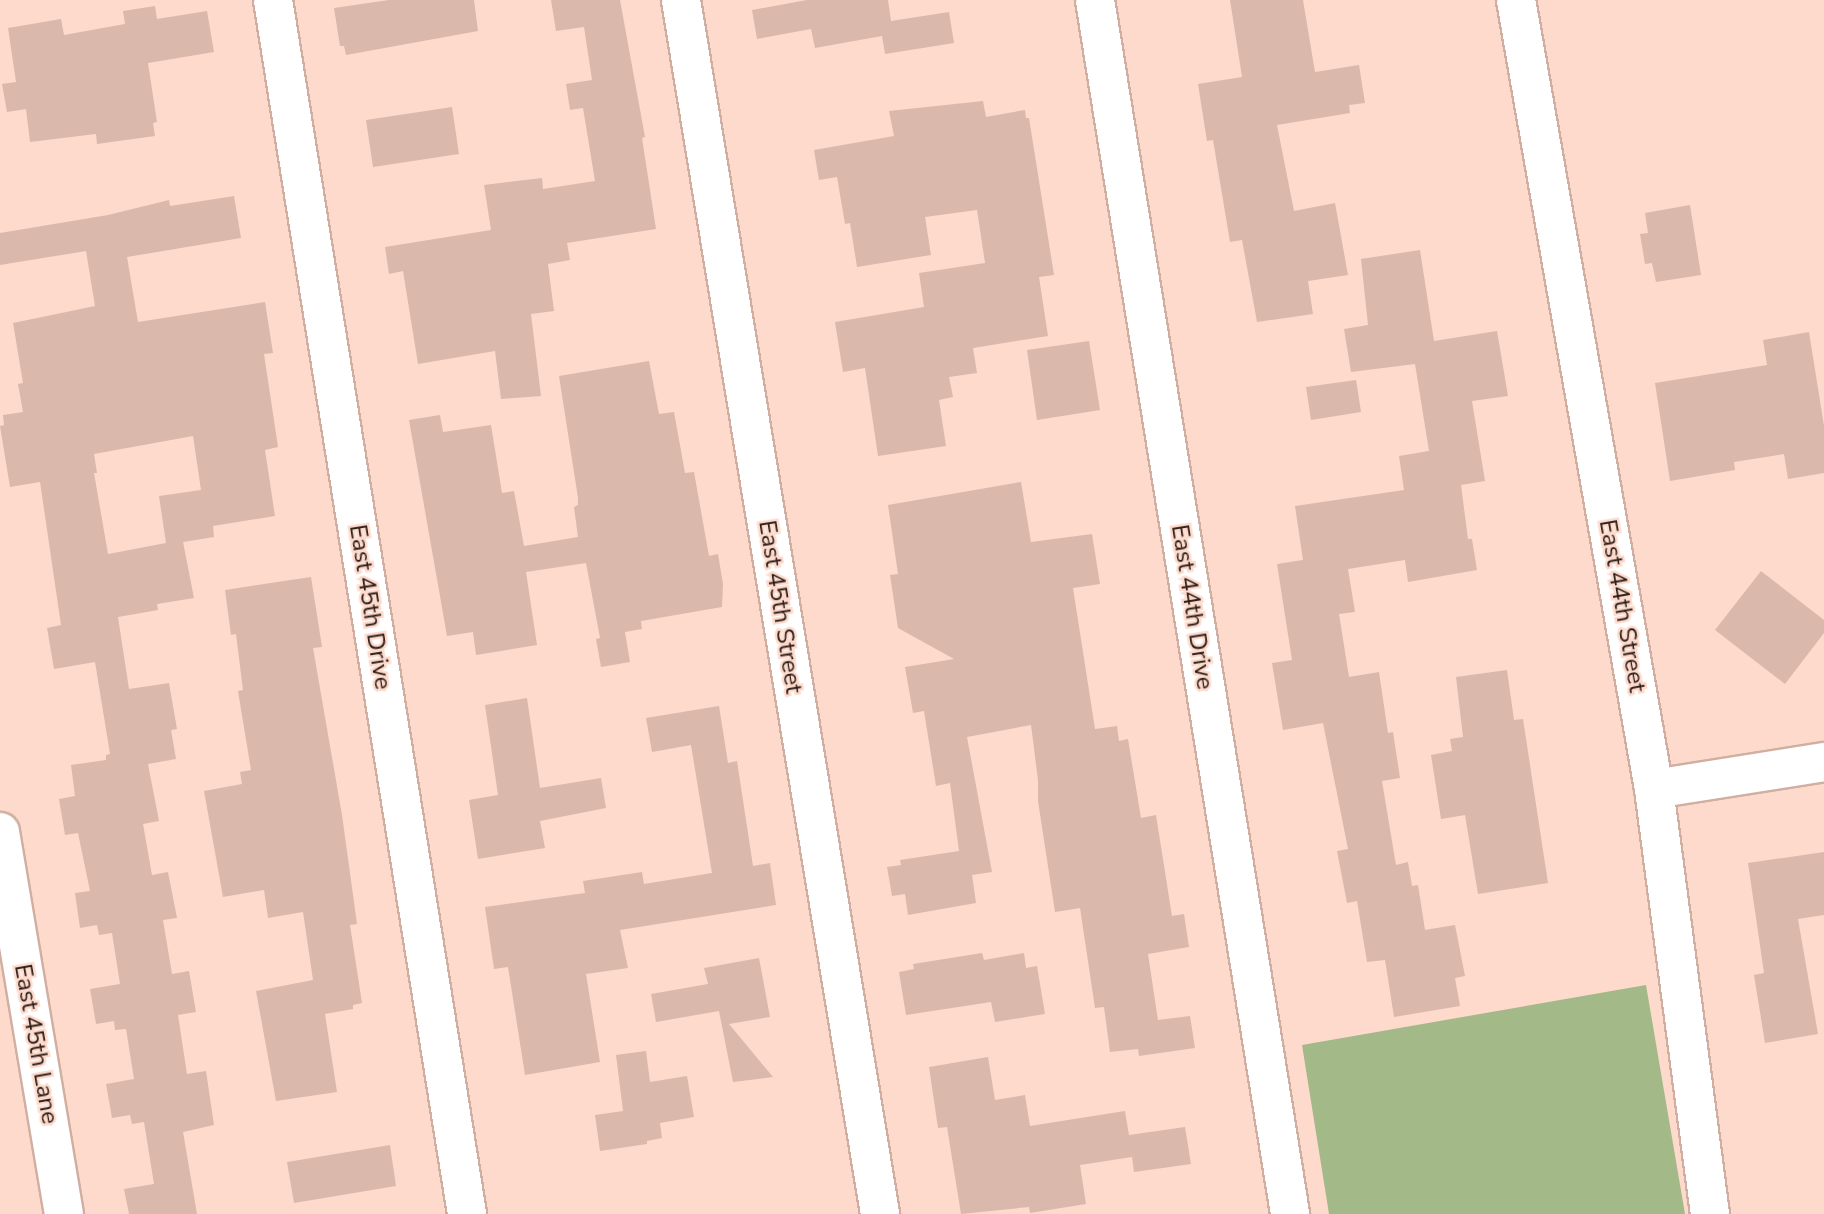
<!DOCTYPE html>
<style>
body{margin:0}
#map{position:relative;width:1824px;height:1214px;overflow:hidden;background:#fddacc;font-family:"Nunito Sans",sans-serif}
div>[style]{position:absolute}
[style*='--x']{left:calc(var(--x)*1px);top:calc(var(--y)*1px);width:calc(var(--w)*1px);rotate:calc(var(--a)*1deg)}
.green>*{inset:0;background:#a4b988}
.building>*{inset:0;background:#dab8ab}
.roads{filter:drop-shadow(2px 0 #d0afa2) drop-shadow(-2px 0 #d0afa2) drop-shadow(0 2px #d0afa2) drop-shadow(0 -2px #d0afa2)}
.minor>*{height:38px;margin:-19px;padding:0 19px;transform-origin:19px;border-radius:19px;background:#fff}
span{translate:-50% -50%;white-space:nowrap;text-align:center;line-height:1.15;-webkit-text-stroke:5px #fddacc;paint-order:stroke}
.street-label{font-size:24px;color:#291c17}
</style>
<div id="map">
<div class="green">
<i style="clip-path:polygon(1646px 985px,1685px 1214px,1329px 1214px,1302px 1045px)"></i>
</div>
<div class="building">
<i style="clip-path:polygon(389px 0,474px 0,478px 31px,346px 55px,344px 46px,340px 46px,334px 8px)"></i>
<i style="clip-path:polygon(551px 0,620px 0,645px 137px,642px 138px,656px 229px,567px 243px,570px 260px,548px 264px,554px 311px,531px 314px,541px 396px,501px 399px,495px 351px,418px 364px,403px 271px,389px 274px,385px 247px,491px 230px,484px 185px,542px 178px,543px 189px,595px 181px,583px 108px,570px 110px,566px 84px,592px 80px,584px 27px,556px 31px)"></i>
<i style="clip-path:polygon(807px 0,888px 0,891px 21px,949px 12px,954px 43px,885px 54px,882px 36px,815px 48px,811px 29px,757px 39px,752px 10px)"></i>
<i style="clip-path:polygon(1230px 0,1303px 0,1315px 72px,1359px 65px,1365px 103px,1349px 105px,1350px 113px,1277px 125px,1294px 211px,1335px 203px,1348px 275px,1308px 281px,1313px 314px,1257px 322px,1242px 240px,1230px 242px,1213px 140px,1207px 141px,1198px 84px,1242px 77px)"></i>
<i style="clip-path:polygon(155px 6px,157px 19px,207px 11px,214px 52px,148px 63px,157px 122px,153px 123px,155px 136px,97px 144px,96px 134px,30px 142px,26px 109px,7px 112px,2px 84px,16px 82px,8px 28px,61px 19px,64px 35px,125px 24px,123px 11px)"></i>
<i style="clip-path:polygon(983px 101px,986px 117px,1025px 110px,1026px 118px,1029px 118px,1054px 275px,1039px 277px,1048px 336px,973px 348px,977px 373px,949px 377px,953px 397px,939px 400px,946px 446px,878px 456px,865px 368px,843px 372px,835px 322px,924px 307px,919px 273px,985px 263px,977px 210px,925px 217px,931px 255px,857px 267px,850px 223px,845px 224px,837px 177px,819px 180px,814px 150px,894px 136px,889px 111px)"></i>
<i style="clip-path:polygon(452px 107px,459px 154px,373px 167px,366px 120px)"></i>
<i style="clip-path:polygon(evenodd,234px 196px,241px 238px,127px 257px,138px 322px,265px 302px,273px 353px,264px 354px,278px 447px,265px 450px,275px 516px,213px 526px,214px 537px,183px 542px,194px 598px,157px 604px,158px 610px,118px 617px,129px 689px,169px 683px,177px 729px,171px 730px,176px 759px,148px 764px,159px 821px,143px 824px,152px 875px,168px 872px,177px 918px,163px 920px,172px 974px,189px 971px,196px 1012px,178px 1015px,187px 1074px,206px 1071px,214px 1125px,183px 1132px,197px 1214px,129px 1214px,124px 1189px,154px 1184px,144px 1122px,132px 1124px,130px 1115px,112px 1118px,106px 1084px,134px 1079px,126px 1029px,115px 1030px,114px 1021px,96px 1024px,90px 989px,120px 984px,112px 933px,99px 935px,97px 925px,80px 928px,75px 893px,90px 891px,78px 833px,65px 835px,59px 799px,75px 796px,71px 765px,106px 760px,106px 755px,110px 754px,95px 662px,54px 669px,47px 628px,61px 625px,40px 482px,10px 487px,0 426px,4px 425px,3px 415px,23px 412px,18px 384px,23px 383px,13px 323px,95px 306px,86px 251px,0 265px,0 233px,108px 215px,169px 200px,170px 206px,234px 196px,193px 436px,201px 490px,159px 496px,166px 543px,108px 554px,94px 473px,97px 473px,94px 454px,193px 436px)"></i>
<i style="clip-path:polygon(1690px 205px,1701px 275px,1656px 282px,1652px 263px,1645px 264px,1640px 234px,1648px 233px,1645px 213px)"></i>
<i style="clip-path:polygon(1420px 250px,1434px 341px,1497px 331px,1508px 396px,1472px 401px,1485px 481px,1461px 485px,1468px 539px,1472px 539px,1477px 570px,1408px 582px,1405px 560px,1348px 569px,1355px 612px,1339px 614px,1349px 677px,1379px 672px,1388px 733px,1393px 732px,1400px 778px,1382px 781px,1396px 865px,1408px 862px,1412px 886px,1418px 885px,1425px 930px,1455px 925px,1465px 976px,1455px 978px,1460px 1006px,1394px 1017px,1385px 960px,1367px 962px,1357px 901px,1347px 903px,1337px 851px,1348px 849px,1323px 723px,1283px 730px,1272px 663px,1292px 660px,1277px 564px,1303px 560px,1295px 506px,1404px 490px,1399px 456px,1429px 451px,1415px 364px,1351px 372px,1344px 329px,1368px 325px,1361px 259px)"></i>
<i style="clip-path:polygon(1809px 332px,1824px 426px,1824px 473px,1788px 479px,1784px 454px,1734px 462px,1735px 470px,1670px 481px,1655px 383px,1767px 365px,1763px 340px)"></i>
<i style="clip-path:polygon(1089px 341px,1100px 410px,1037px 420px,1027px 350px)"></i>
<i style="clip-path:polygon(649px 361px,659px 414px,674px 412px,685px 473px,694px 472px,709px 556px,718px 554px,723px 584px,722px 607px,641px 621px,642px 629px,625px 632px,630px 662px,601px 667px,596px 639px,600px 638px,586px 563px,526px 572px,537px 645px,476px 655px,473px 632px,447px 636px,409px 420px,440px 415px,443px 432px,491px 425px,502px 493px,514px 491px,524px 546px,578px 537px,574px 507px,578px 505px,578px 498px,559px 376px)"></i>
<i style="clip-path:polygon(1356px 380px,1361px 412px,1311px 420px,1306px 387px)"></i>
<i style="clip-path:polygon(1021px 482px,1031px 542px,1092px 534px,1100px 584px,1073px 588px,1095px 729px,1117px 726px,1119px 741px,1128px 739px,1141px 818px,1156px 815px,1172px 916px,1184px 914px,1189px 947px,1148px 954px,1158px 1020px,1190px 1016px,1195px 1048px,1139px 1056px,1138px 1049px,1110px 1052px,1104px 1007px,1095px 1008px,1080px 908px,1055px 912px,1038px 801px,1038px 780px,1031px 725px,967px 737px,992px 872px,972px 875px,976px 903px,908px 915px,905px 894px,892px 896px,887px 867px,901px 865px,900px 860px,959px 851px,950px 783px,936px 786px,924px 711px,913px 713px,905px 667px,954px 659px,898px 628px,890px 575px,898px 574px,888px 505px)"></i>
<i style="clip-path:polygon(1761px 571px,1824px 620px,1824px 633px,1785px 684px,1715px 630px)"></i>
<i style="clip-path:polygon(311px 577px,322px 647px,313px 648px,342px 815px,357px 924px,350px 925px,362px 1003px,353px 1005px,353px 1009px,325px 1014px,337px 1092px,276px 1101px,256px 991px,313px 980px,303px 912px,268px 918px,264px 890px,223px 897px,204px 791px,242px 784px,240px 772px,251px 770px,238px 691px,243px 690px,236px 634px,231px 635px,225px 590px)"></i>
<i style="clip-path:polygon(1507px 670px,1514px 720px,1523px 719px,1548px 883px,1478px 894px,1465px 815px,1441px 819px,1431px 755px,1452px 751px,1450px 739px,1463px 737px,1456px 677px)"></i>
<i style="clip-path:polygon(527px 698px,540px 788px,601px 778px,606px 808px,540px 821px,545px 848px,478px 859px,469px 800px,498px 795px,485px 705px)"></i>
<i style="clip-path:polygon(719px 706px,728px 763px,737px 761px,753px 866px,770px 863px,776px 905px,620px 930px,628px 968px,586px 974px,600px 1062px,525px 1075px,508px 967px,494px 969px,485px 907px,585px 893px,583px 881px,642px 872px,644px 884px,712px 873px,691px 745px,652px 752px,646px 718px)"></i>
<i style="clip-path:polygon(1824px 852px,1824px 915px,1798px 919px,1818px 1034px,1765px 1043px,1754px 975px,1764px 973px,1748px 863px)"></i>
<i style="clip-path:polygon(982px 953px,984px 960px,1024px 953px,1026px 968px,1037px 966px,1045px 1014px,995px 1022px,991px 1002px,906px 1015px,899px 972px,914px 969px,913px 964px)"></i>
<i style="clip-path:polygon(759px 958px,770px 1017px,729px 1024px,773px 1077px,733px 1082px,719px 1011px,656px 1022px,651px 994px,708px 984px,704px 968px)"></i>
<i style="clip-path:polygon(646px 1051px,650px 1082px,687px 1076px,694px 1117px,660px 1123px,662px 1138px,647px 1141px,647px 1144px,600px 1151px,595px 1115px,623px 1111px,616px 1055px)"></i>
<i style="clip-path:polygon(988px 1057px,995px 1100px,1025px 1095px,1030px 1126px,1125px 1111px,1129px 1135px,1185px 1127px,1191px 1164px,1134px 1172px,1132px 1157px,1080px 1165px,1086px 1204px,1030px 1213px,1029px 1207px,961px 1214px,947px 1127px,938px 1128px,929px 1067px)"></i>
<i style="clip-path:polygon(390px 1145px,396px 1186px,294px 1203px,287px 1162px)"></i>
</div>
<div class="roads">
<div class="minor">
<i style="--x:273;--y:0;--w:1229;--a:80.92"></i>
<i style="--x:681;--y:0;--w:1230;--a:80.69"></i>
<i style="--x:1095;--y:0;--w:1230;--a:80.87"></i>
<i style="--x:1516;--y:0;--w:801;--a:80.08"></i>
<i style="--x:1654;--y:789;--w:429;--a:82.5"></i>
<i style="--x:1654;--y:789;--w:172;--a:-9"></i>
<i style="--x:0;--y:832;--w:387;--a:80.5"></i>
</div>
</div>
<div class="street-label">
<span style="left:1622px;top:606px;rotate:80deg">East 44th Street</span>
<span style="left:370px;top:607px;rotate:81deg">East 45th Drive</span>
<span style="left:780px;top:607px;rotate:81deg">East 45th Street</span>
<span style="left:1192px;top:607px;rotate:81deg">East 44th Drive</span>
<span style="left:36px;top:1044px;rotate:80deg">East 45th Lane</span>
</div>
</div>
